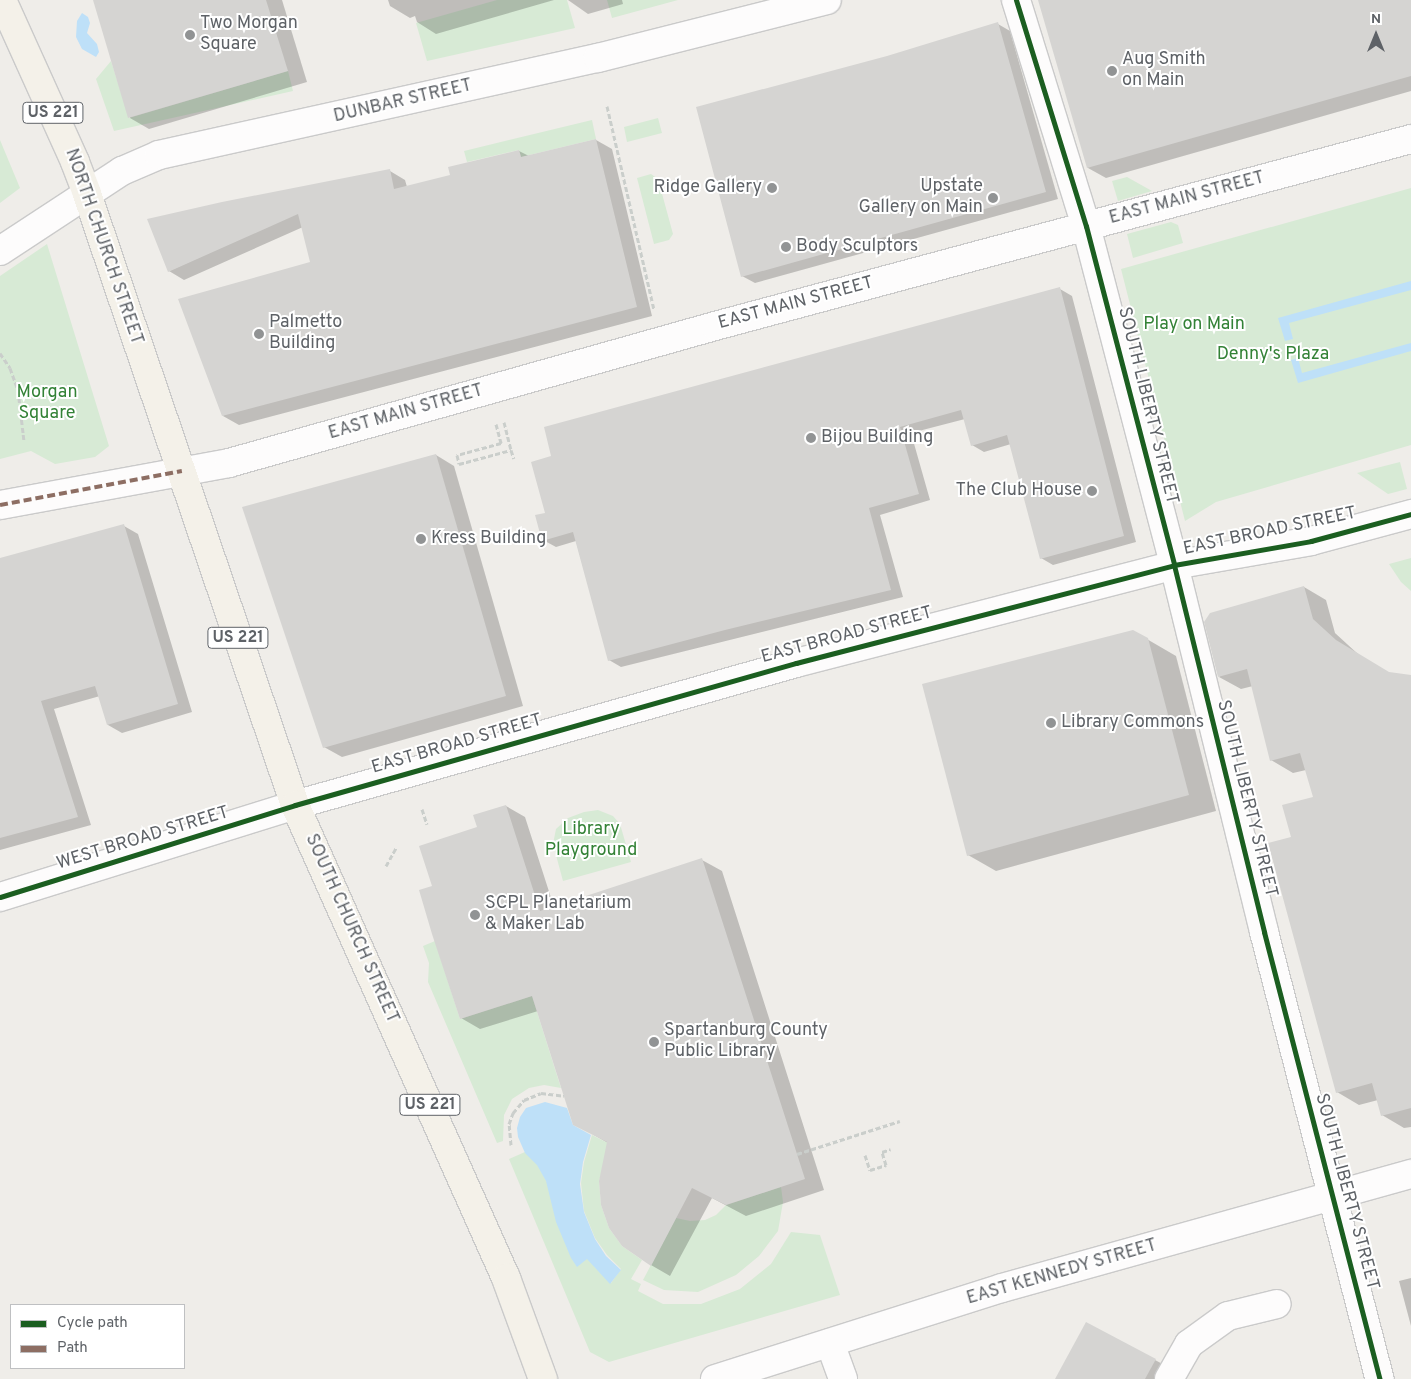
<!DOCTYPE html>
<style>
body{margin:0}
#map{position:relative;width:1411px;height:1379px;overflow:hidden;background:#efede9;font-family:Overpass,sans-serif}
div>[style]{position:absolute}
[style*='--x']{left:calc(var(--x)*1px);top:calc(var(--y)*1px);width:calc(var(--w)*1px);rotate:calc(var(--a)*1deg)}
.green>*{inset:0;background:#d7ead5}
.water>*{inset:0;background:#bee0f8}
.shadow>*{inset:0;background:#0003}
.building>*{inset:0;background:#d5d4d2}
.path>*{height:3px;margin-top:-1.5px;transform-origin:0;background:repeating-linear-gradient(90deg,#cacecb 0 5px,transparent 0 7.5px)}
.roads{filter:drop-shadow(1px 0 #cacaca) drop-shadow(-1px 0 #cacaca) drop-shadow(0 1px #cacaca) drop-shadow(0 -1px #cacaca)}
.minor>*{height:28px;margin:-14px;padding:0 14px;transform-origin:14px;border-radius:14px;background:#fdfcfc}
.major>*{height:28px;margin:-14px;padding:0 14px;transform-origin:14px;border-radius:14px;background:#f4f1e9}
.quiet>*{height:4px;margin-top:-2px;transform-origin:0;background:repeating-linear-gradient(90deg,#8d6e63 0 8px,transparent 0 12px)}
.cycleway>*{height:5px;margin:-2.5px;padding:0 2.5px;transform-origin:2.5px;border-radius:2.5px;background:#1b5e20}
.dots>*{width:14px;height:14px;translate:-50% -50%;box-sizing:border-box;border:2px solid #fff;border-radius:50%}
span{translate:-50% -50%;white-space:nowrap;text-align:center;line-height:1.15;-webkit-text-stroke:4px #fff;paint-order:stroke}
.shield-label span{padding:1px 4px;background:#fff;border:1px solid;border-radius:4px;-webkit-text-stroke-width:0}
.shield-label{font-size:16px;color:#5e6267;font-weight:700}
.poi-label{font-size:18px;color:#5e6267}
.left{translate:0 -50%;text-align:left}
.right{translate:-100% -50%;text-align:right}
.street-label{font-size:18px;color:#5e6267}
.park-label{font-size:18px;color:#338236}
.legend{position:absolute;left:10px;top:1304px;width:175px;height:65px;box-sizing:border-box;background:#fff;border:1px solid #bfc0c2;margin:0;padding:6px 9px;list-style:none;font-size:15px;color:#5e6267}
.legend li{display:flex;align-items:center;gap:10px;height:25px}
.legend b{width:25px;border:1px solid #bfc0c2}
.north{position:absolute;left:1351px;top:10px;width:50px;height:50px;-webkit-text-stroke:4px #fff;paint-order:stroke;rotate:0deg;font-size:14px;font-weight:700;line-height:20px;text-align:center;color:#5e6267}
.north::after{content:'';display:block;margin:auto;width:18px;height:22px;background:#5e6267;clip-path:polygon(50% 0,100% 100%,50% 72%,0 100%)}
</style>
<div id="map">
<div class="green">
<i style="clip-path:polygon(497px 0,567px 0,575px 28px,427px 61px,416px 23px)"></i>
<i style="clip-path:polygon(607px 0,678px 0,612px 18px)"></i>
<i style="clip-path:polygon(111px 61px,129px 118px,288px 71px,293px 91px,114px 131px,96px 79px)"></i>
<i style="clip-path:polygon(658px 118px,662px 133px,627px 142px,624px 127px)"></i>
<i style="clip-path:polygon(592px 120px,596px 139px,521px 157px,519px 150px,467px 162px,464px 151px)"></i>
<i style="clip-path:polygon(0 140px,20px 188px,0 203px)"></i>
<i style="clip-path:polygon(651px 174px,658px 179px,673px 234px,669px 240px,654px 244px,637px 178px)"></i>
<i style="clip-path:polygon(1127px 177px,1152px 191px,1118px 201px,1112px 181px)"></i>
<i style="clip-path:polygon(1411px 188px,1411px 445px,1216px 502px,1185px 521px,1121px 269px)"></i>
<i style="clip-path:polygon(1171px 222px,1178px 225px,1183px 243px,1133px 258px,1127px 234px)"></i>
<i style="clip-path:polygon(47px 244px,109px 446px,95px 457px,55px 464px,31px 451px,0 459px,0 276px)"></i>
<i style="clip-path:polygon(1400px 462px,1407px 489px,1388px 494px,1357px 473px)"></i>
<i style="clip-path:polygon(1411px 558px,1411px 591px,1401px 582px,1389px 564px)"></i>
<i style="clip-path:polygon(598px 810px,613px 816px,620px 824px,631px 862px,563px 881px,553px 844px,556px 829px,568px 818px,584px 812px)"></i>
<i style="clip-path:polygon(435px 941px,460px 1019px,532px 996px,561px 1088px,544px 1085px,529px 1088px,512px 1099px,504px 1115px,503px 1141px,497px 1143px,428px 982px,429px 963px,423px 946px)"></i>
<i style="clip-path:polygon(592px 1135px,610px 1144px,599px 1181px,601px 1205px,609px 1228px,622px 1246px,642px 1260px,631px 1279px,641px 1284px,638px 1291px,663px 1304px,701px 1304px,740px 1289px,771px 1264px,791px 1232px,820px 1235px,840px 1295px,609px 1362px,590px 1352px,509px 1159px,525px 1152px,538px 1165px,587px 1258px,611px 1283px,621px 1269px,607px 1255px,595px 1238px,584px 1211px,581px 1183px,584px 1162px)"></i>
<i style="clip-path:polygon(781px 1187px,783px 1202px,778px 1231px,759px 1256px,736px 1275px,698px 1292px,664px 1290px,643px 1280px,676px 1218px,690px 1221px,705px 1220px,716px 1215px,726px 1205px)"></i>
</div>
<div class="water">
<i style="clip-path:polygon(82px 13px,88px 17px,90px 23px,87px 33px,97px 44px,99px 52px,96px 57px,82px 49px,76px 37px,77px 21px)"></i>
<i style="clip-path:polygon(1411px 281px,1411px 290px,1289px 323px,1293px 339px,1285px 341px,1278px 318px)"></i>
<i style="clip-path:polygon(1411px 343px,1411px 351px,1298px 383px,1291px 360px,1298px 358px,1302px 373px)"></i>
<i style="clip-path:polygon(545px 1102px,567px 1108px,573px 1125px,591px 1135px,583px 1162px,580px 1184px,584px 1212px,595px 1239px,606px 1256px,621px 1270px,610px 1284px,587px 1259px,577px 1267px,571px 1258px,556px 1222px,546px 1181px,537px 1165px,525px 1153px,518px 1137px,517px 1128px,520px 1117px,526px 1108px)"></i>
</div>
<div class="shadow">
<i style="clip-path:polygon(94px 0,282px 0,307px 82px,149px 129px,130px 118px)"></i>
<i style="clip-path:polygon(388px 0,554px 0,436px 34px,417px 22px,415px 16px,410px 18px,390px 6px)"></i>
<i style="clip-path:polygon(568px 0,622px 0,623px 4px,588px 14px)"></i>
<i style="clip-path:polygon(1040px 0,1411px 0,1411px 91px,1106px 178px,1088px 168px)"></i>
<i style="clip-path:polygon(998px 24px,1010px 31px,1058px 199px,755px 283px,742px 276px,888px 57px)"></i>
<i style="clip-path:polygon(596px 140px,612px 149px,652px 316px,239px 425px,223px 416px,311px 263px,303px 227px,184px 280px,169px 271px,390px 171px,405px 180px,407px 187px,452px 176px,450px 168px,519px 151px,529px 156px)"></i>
<i style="clip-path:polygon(1060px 289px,1072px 296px,1136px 542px,1053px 565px,1041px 558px,1011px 444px,984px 452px,972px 445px,965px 419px,911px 433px,930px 500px,880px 515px,903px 597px,621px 667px,609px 660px,576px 541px,556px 547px,543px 540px,546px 514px)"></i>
<i style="clip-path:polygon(436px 455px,454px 466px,523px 706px,342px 757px,324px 747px)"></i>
<i style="clip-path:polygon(124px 526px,138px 534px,192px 712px,122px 733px,108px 725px,100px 696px,54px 709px,91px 825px,0 850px,0 559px)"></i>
<i style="clip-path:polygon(1304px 587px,1326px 600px,1335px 633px,1359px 655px,1389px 673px,1411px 676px,1411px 1127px,1404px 1128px,1382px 1115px,1378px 1100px,1359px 1105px,1337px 1092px,1292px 838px,1314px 797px,1306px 770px,1293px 773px,1271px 760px,1253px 686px,1241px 689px,1219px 677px)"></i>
<i style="clip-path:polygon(1133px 631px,1176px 656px,1216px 811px,996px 871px,968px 855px)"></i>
<i style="clip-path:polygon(506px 806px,525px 817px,554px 907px,702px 860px,722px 871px,824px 1190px,746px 1216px,712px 1198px,670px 1276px,651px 1265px,608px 1143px,594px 1135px,538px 1011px,480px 1029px,461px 1018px,433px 887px,478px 828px)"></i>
<i style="clip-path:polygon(1411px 1278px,1411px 1326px,1399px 1281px)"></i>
<i style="clip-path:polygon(1155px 1360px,1170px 1368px,1164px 1379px,1056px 1379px)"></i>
</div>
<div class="building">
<i style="clip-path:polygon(93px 0,266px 0,288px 71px,128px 118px)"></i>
<i style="clip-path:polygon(1038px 0,1411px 0,1411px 76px,1087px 168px)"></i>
<i style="clip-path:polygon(998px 22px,1046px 192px,741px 277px,696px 107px,887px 56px)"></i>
<i style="clip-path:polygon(596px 139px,637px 307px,222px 416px,178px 299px,310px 262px,298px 214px,168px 272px,147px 219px,222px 202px,390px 169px,394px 189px,450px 175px,448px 167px,519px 150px,521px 157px)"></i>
<i style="clip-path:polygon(1060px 287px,1124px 536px,1040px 559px,1007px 435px,971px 446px,961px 410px,900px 427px,919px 494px,869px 508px,891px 590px,725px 630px,608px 661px,573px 532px,542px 541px,535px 515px,545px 513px,531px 462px,551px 456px,544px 427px)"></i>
<i style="clip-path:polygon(436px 454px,506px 696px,323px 748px,242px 507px)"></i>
<i style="clip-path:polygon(124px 524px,178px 704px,107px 725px,95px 686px,41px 701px,78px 817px,0 838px,0 558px)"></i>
<i style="clip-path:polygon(1304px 586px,1313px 619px,1336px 640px,1389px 672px,1411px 675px,1411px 1108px,1381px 1116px,1372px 1083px,1336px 1093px,1268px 843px,1291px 837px,1282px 805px,1313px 797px,1300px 753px,1270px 761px,1247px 669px,1218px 677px,1204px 622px,1210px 613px)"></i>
<i style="clip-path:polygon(1133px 630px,1148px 638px,1189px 795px,967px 856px,922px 684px)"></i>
<i style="clip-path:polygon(506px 805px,540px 911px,702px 858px,797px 1154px,805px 1179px,726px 1205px,692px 1188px,651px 1266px,622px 1246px,609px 1228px,601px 1205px,599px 1181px,607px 1142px,573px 1125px,532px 996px,460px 1019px,432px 934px,419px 890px,432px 886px,419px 846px,477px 827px,473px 815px)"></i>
<i style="clip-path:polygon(1086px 1322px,1156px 1359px,1145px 1379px,1055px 1379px)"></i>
</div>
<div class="path">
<i style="--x:607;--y:106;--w:209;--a:77"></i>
<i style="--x:0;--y:353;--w:18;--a:56"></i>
<i style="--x:10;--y:368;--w:23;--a:70"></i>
<i style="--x:18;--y:390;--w:51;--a:83.3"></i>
<i style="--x:504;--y:422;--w:29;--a:76"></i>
<i style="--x:496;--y:424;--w:20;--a:75"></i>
<i style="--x:501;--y:443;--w:46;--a:164.7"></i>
<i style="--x:457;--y:455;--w:9;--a:77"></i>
<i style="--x:459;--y:464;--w:54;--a:-15.1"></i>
<i style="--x:511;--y:450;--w:9;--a:72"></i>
<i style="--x:422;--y:809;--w:16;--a:72"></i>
<i style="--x:386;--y:866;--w:21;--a:-61"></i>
<i style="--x:511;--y:1145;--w:21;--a:-95"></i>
<i style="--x:509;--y:1124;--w:12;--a:-70"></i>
<i style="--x:513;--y:1113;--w:17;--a:-50"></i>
<i style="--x:524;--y:1100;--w:18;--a:-22"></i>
<i style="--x:541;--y:1093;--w:23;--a:7"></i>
<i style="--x:797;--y:1154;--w:108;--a:-17.8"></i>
<i style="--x:865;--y:1155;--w:16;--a:72"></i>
<i style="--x:870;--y:1170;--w:17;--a:-17"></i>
<i style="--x:886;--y:1165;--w:14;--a:-107"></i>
<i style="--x:882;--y:1152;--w:9;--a:-18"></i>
</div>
<div class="roads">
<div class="minor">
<i style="--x:1016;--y:0;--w:237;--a:72.8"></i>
<i style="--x:1086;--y:226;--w:350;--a:75.4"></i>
<i style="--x:1174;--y:565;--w:378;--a:76.2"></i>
<i style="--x:1264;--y:932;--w:462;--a:75.5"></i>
<i style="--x:0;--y:251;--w:146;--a:-33.3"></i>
<i style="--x:122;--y:171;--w:40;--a:-23.4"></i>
<i style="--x:159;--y:155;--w:450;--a:-12.5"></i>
<i style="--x:598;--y:58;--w:236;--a:-14.2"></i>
<i style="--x:0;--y:505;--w:233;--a:-10.4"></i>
<i style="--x:229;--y:463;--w:505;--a:-15.74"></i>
<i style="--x:715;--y:326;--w:721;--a:-15.04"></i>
<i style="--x:0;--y:897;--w:309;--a:-17.3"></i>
<i style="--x:295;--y:805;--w:521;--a:-15.82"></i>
<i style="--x:796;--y:663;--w:390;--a:-14.5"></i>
<i style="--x:1174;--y:565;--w:139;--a:-9.9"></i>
<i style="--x:1311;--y:541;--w:104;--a:-15.1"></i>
<i style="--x:830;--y:1343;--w:38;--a:70"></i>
<i style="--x:715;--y:1379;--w:301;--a:-17.6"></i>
<i style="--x:1002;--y:1288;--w:425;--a:-15.6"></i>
<i style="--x:1169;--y:1379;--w:40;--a:-60.3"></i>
<i style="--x:1189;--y:1344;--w:48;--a:-35.7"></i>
<i style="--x:1228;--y:1316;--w:50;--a:-13.8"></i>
</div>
<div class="major">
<i style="--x:2;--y:0;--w:178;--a:65.7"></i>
<i style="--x:75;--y:162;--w:34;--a:69"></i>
<i style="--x:87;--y:194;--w:645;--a:71.2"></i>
<i style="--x:295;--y:805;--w:518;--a:65.96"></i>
<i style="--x:506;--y:1278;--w:108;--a:69.9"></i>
</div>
</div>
<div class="quiet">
<i style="--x:0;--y:505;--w:185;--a:-10.6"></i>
</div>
<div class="cycleway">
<i style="--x:1016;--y:0;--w:237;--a:72.8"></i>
<i style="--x:1086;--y:226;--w:350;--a:75.4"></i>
<i style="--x:1174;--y:565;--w:378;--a:76.2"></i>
<i style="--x:1264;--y:932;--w:462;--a:75.5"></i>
<i style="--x:0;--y:897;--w:309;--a:-17.3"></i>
<i style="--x:295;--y:805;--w:521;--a:-15.82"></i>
<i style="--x:796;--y:663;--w:390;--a:-14.5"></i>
<i style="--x:1174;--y:565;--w:139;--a:-9.9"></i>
<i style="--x:1311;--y:541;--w:104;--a:-15.1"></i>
</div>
<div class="dots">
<i style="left:190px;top:35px;background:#919394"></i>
<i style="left:1112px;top:71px;background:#919394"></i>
<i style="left:772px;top:188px;background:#919394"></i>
<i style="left:993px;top:198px;background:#919394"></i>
<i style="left:786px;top:247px;background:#919394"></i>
<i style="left:259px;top:334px;background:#919394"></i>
<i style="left:811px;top:438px;background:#919394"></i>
<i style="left:1092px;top:491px;background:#919394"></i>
<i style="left:421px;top:539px;background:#919394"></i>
<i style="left:1051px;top:723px;background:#919394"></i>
<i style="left:475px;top:915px;background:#919394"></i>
<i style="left:654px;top:1042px;background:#919394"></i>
</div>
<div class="shield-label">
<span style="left:53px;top:113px">US 221</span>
<span style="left:238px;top:638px">US 221</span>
<span style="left:430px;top:1105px">US 221</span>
</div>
<div class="poi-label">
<span class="left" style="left:200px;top:35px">Two Morgan<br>Square</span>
<span class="left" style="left:1122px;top:71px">Aug Smith<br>on Main</span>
<span class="right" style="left:762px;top:188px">Ridge Gallery</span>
<span class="right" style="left:983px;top:198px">Upstate<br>Gallery on Main</span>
<span class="left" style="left:796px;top:247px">Body Sculptors</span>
<span class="left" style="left:269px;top:334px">Palmetto<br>Building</span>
<span class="left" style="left:821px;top:438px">Bijou Building</span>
<span class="right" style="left:1082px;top:491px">The Club House</span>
<span class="left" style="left:431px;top:539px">Kress Building</span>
<span class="left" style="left:1061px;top:723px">Library Commons</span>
<span class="left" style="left:485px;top:915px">SCPL Planetarium<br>&amp; Maker Lab</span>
<span class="left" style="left:664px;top:1042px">Spartanburg County<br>Public Library</span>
</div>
<div class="street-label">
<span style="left:403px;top:102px;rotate:-13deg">DUNBAR STREET</span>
<span style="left:1187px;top:199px;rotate:-15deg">EAST MAIN STREET</span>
<span style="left:103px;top:247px;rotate:71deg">NORTH CHURCH STREET</span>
<span style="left:796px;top:304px;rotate:-15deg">EAST MAIN STREET</span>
<span style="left:1147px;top:406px;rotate:76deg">SOUTH LIBERTY STREET</span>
<span style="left:406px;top:413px;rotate:-16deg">EAST MAIN STREET</span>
<span style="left:1270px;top:532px;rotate:-12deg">EAST BROAD STREET</span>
<span style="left:847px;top:636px;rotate:-15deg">EAST BROAD STREET</span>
<span style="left:457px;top:745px;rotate:-16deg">EAST BROAD STREET</span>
<span style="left:1246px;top:799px;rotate:76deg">SOUTH LIBERTY STREET</span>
<span style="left:143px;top:839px;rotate:-17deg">WEST BROAD STREET</span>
<span style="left:351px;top:929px;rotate:66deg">SOUTH CHURCH STREET</span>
<span style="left:1346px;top:1192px;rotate:75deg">SOUTH LIBERTY STREET</span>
<span style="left:1062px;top:1273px;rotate:-16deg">EAST KENNEDY STREET</span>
</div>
<div class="park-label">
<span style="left:1194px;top:325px">Play on Main</span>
<span style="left:1273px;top:355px">Denny's Plaza</span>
<span style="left:47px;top:404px">Morgan<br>Square</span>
<span style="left:591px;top:841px">Library<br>Playground</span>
</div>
<ul class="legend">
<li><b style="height:6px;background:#1b5e20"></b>Cycle path</li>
<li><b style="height:6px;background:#8d6e63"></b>Path</li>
</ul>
<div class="north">N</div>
</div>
